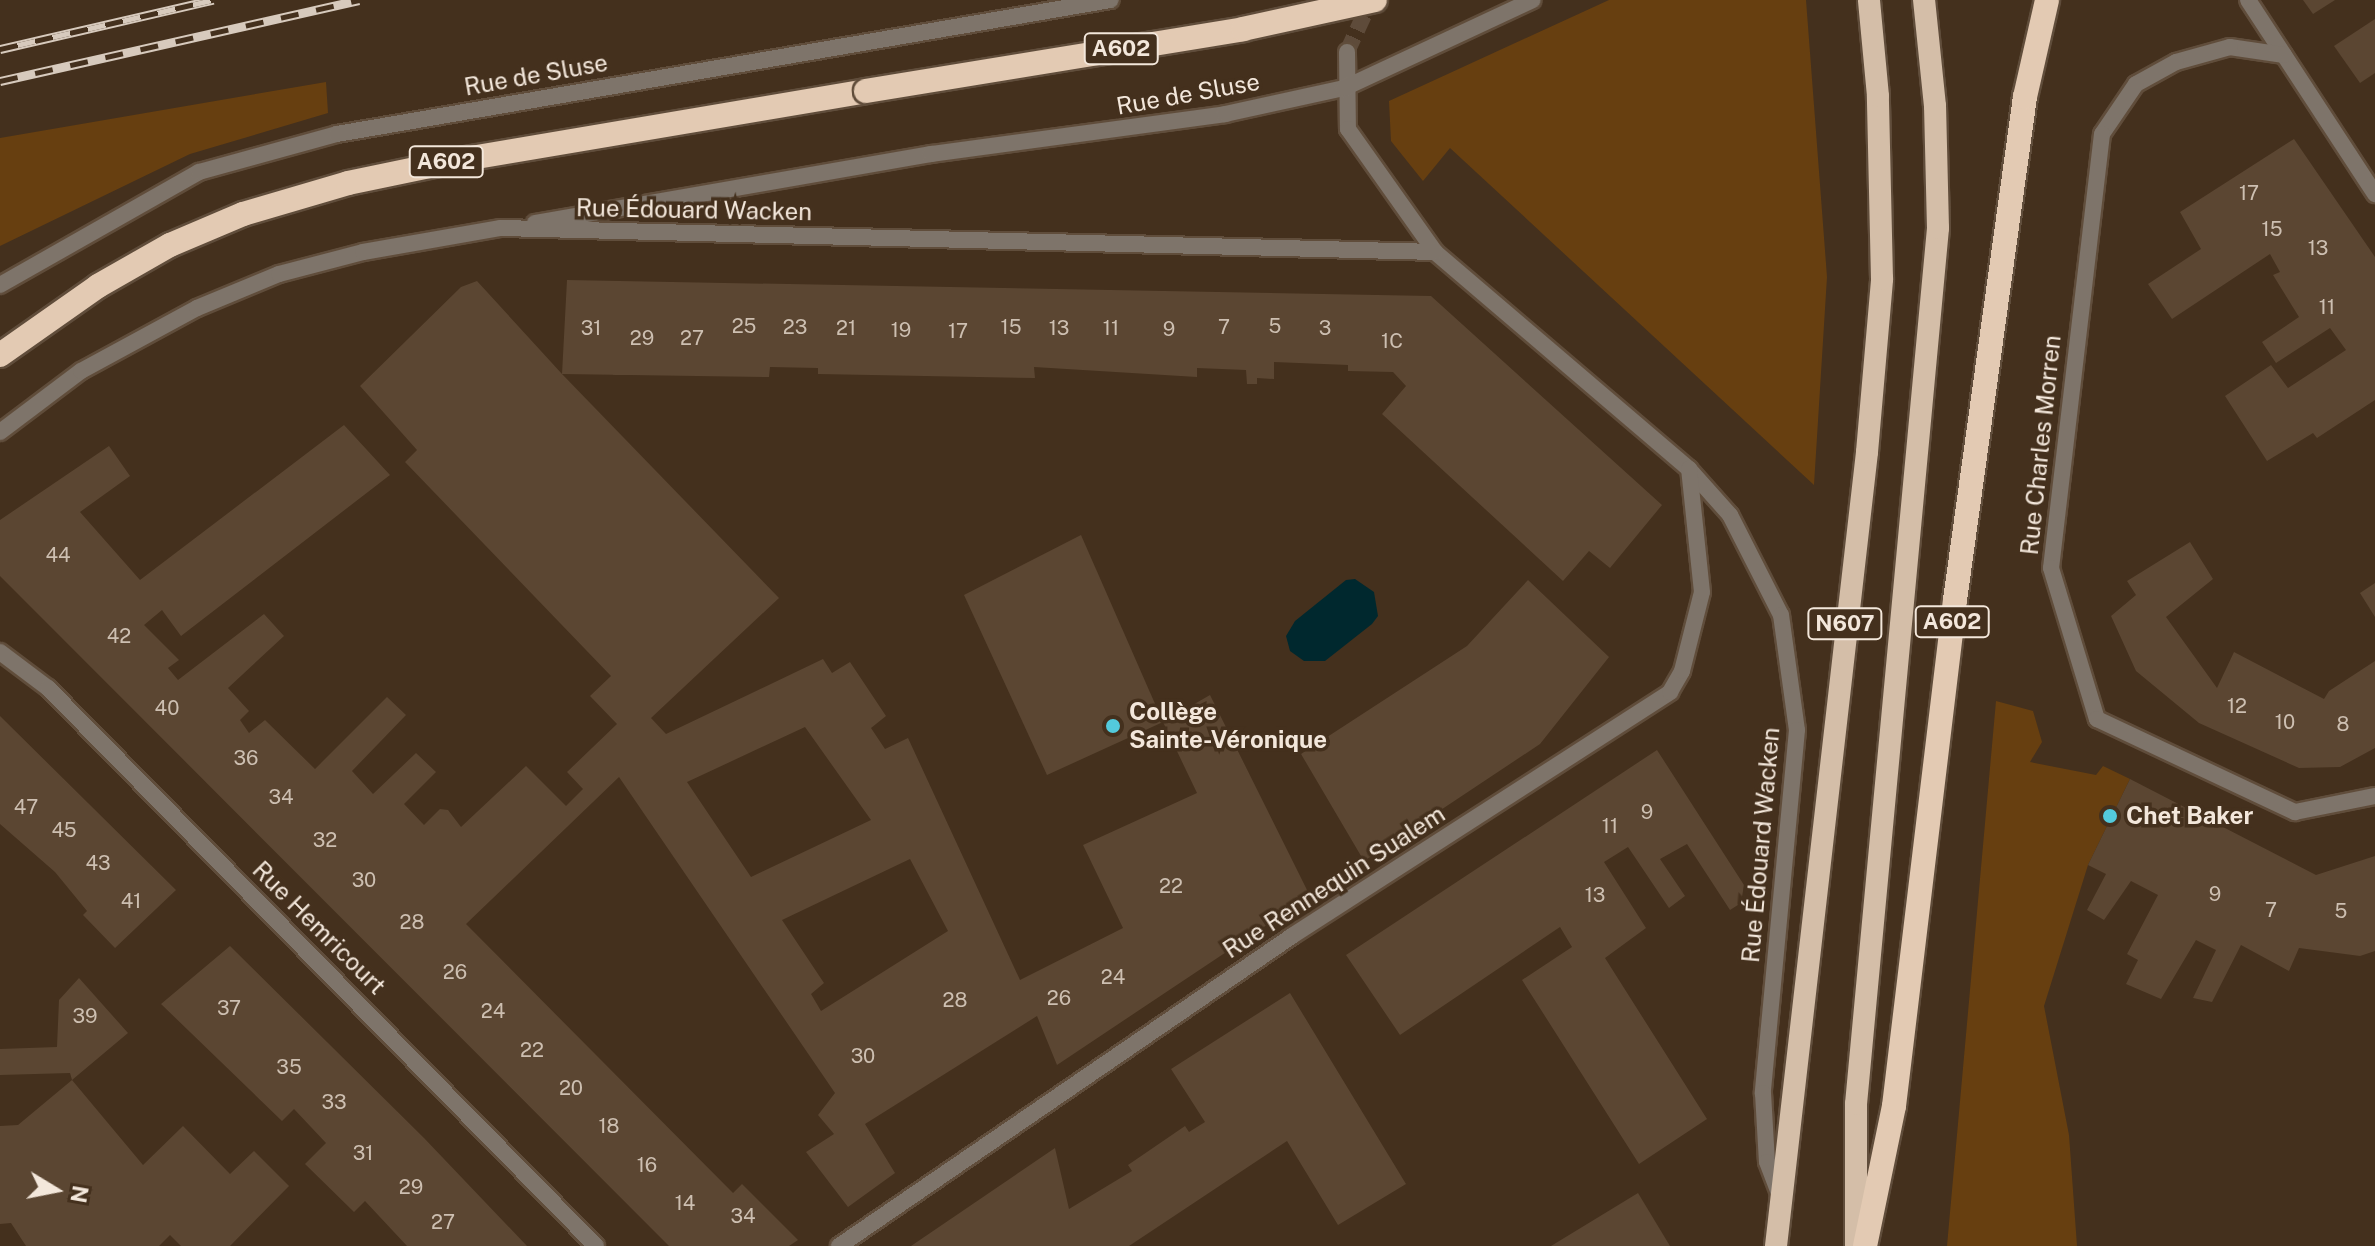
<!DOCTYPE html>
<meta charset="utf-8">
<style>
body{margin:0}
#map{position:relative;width:2375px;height:1246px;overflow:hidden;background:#44301d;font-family:"Public Sans",sans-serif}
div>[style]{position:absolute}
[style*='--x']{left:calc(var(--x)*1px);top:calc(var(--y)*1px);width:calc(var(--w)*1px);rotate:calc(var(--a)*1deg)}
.green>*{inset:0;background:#673f10}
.water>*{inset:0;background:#00282e}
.building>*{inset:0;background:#5b4632}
.minor-tunnel>*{height:16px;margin-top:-8px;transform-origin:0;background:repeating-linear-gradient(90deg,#5e4b3a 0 16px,transparent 0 24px)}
.roads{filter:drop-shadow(2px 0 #604d3b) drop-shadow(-2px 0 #604d3b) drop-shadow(0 2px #604d3b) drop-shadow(0 -2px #604d3b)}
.minor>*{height:16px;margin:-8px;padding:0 8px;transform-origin:8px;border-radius:8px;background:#7e746a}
.trunk>*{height:22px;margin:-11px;padding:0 11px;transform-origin:11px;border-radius:11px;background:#d4bea8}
.motorway>*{height:24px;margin:-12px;padding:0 12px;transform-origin:12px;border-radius:12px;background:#e3cab3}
.rail>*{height:9px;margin-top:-4.5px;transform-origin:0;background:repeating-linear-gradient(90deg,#44301d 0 18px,#d7cabd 0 36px);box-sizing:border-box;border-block:2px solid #d7cabd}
.bridges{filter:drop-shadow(2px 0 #604d3b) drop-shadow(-2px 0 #604d3b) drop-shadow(0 2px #604d3b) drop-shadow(0 -2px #604d3b)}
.motorway-bridge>*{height:24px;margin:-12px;padding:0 12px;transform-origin:12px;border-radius:12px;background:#e3cab3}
.dots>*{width:22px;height:22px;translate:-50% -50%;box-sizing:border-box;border:4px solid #44301d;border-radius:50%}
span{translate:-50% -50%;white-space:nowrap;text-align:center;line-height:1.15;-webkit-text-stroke:7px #44301d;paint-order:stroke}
.number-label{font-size:20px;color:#cdbfb1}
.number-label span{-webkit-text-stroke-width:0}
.shield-label span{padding:2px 6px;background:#44301d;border:2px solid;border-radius:6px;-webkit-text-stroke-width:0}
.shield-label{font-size:22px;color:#f3e7db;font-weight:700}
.street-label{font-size:24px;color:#f3e7db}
.poi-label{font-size:24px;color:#f3e7db;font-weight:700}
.left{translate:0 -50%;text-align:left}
.north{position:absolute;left:16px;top:1150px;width:80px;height:80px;-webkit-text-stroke:6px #44301d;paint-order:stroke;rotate:100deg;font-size:22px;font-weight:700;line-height:32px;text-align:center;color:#f3e7db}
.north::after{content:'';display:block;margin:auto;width:28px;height:36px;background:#f3e7db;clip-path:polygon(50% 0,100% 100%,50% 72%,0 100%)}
</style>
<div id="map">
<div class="green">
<i style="clip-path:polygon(1609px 0,1806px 0,1827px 277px,1814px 485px,1450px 148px,1423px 181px,1391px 141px,1389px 101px)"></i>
<i style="clip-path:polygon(326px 82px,328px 113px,190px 154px,0 246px,0 138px)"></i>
<i style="clip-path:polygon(1996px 701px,2033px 711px,2042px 742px,2030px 762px,2096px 775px,2103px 766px,2130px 779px,2088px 865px,2044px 1006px,2069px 1135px,2077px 1246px,1947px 1246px)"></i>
</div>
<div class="water">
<i style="clip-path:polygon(1355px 579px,1374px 592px,1378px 616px,1372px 624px,1325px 661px,1304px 661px,1290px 651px,1286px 636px,1295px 621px,1346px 580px)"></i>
</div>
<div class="building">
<i style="clip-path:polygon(2303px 0,2335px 0,2313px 14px)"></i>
<i style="clip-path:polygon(2375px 19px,2375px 73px,2360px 83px,2334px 46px)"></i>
<i style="clip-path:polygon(2294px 139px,2375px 257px,2375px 400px,2317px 438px,2313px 433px,2267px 461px,2225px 396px,2271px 365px,2288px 388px,2346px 350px,2330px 328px,2276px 363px,2262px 342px,2299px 317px,2273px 275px,2280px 272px,2270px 254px,2172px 319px,2148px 284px,2201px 249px,2180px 212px)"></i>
<i style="clip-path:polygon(evenodd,567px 280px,1431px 296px,1662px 505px,1610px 568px,1589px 551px,1563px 581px,1382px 414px,1406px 386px,1393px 372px,1348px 371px,1348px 365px,1274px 362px,1274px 379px,1257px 378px,1257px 384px,1247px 384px,1246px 370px,1197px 368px,1197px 377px,1034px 367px,1035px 378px,818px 374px,818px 368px,770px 367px,769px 377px,562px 374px,779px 598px,651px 718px,666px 734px,823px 659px,832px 673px,850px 662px,886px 716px,871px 728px,885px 749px,908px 738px,1020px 980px,1123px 928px,1083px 845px,1197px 793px,1163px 722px,1210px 695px,1310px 896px,1057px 1065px,1037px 1016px,865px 1124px,895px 1173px,848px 1207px,806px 1152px,834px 1134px,818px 1115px,835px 1093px,619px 777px,466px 924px,733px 1193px,742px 1184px,798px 1240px,789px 1246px,669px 1246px,0 576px,0 520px,109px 446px,130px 476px,80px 512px,140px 580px,344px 425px,390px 475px,181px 636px,162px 610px,144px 625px,179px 660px,168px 668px,178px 680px,264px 614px,284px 636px,228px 688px,249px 711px,240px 720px,249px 733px,265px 720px,315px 769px,387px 697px,406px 715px,352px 771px,373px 794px,416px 753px,436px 772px,404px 804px,424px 825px,440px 809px,448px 810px,461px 827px,526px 766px,566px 806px,583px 789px,567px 772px,617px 724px,590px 696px,611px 676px,405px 462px,417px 450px,360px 386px,461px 287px,477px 281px,562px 374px,567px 280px,805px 727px,871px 820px,751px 877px,687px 782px,805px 727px,567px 280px,910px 859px,948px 931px,821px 1011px,811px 994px,824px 983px,782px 920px,910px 859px)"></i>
<i style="clip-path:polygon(1081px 535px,1163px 722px,1047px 775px,964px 595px)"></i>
<i style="clip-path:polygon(2190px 542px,2213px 579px,2166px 617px,2217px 688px,2234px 652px,2324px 699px,2329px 691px,2375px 661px,2375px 748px,2340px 767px,2299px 768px,2199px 723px,2136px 671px,2111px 616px,2136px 595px,2127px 581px)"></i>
<i style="clip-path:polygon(1528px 580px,1609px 657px,1540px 744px,1364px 861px,1301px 754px,1467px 646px)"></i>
<i style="clip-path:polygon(2375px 583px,2375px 617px,2360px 593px)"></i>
<i style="clip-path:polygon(0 716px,176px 890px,115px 948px,83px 915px,87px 911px,55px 872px,0 824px)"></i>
<i style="clip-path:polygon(1657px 750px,1744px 885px,1741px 903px,1730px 910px,1687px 844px,1660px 859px,1685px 896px,1669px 908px,1628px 847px,1604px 862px,1646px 928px,1605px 958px,1707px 1119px,1639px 1164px,1522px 980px,1572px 947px,1560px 927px,1400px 1035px,1346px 955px)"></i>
<i style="clip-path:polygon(2130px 779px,2316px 875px,2375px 856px,2375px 951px,2360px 956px,2299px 948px,2289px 971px,2241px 945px,2212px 1002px,2193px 998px,2216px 950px,2196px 940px,2161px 999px,2126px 984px,2138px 960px,2127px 954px,2158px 895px,2131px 881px,2104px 920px,2087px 910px,2106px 874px,2088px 865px)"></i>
<i style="clip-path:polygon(230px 946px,424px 1138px,527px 1246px,407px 1246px,365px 1201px,354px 1212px,305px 1164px,326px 1143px,294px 1109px,282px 1121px,161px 1004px)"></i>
<i style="clip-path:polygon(79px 978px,128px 1033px,72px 1080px,70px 1073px,0 1075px,0 1049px,57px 1047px,59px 1000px)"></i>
<i style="clip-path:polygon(1290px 993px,1406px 1184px,1338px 1225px,1287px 1141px,1129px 1246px,911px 1246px,1055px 1148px,1069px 1209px,1132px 1171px,1128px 1165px,1185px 1126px,1189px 1132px,1205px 1122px,1171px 1069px)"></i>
<i style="clip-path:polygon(72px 1080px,143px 1165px,183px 1126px,230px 1174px,254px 1151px,289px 1186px,230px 1246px,181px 1246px,170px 1235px,159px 1246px,26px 1246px,11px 1223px,0 1224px,0 1126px,18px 1125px)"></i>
<i style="clip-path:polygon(1638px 1193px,1670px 1246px,1551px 1246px)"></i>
</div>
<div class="minor-tunnel">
<i style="--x:1347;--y:52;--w:57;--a:-65.2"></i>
</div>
<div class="roads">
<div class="minor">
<i style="--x:2248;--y:0;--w:232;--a:56.8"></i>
<i style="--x:1347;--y:52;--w:77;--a:89.3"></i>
<i style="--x:1348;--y:129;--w:151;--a:54.7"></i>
<i style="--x:1435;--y:252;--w:334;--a:40.5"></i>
<i style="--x:1689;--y:469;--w:62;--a:48.3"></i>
<i style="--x:1730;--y:515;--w:112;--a:63"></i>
<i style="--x:1781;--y:615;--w:116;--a:82.1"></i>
<i style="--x:1797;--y:730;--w:365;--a:95.4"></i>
<i style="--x:1763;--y:1093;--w:69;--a:86.7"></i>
<i style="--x:1767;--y:1162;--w:36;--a:69"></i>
<i style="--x:2284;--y:55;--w:55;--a:-171.6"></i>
<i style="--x:2230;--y:47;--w:56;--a:164.5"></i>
<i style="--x:2176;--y:62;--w:46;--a:151.2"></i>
<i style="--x:2136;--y:84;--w:60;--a:124.2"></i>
<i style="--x:2102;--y:134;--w:437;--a:96.7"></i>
<i style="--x:2051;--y:568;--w:158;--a:73.1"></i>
<i style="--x:2097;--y:719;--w:219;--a:25.2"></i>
<i style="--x:2295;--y:812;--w:82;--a:-11.3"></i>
<i style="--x:535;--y:223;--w:402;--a:-9.9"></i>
<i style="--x:931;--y:154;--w:297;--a:-7.7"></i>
<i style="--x:1225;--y:114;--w:122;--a:-12.3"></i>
<i style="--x:1344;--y:88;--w:208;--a:-25"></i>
<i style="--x:0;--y:285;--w:229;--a:-29.6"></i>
<i style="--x:199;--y:172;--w:143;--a:-15.4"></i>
<i style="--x:337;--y:134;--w:785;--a:-9.83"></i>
<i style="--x:0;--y:432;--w:101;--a:-37"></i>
<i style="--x:81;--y:371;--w:132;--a:-28.5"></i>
<i style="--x:197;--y:308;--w:89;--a:-22.5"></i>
<i style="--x:279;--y:274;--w:87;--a:-14.7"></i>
<i style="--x:363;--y:252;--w:140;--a:-9.9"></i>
<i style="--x:501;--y:228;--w:934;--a:1.47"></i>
<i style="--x:0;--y:652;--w:60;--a:36.9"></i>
<i style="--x:48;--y:688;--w:782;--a:45.52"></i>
<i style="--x:839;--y:1246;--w:549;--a:-34.38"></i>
<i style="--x:1292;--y:936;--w:450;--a:-32.8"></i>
<i style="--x:1670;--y:692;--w:24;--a:-60"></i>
<i style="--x:1682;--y:671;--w:81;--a:-75.8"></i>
<i style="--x:1702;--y:592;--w:124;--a:-96"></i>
</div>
<div class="trunk">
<i style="--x:1776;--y:1246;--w:799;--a:-83.46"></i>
<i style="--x:1867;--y:452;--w:174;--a:-85"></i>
<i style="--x:1882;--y:279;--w:183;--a:-91.3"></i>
<i style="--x:1878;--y:96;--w:96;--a:-95.4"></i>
<i style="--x:1856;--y:1246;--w:142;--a:-90"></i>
<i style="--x:1856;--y:1104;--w:880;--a:-84.65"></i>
<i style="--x:1938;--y:228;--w:122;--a:-91.4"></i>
<i style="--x:1935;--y:106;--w:107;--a:-95.9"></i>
</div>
<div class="motorway">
<i style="--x:0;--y:355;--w:120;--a:-35.1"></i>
<i style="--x:98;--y:286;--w:83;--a:-29.7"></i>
<i style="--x:170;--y:245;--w:79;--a:-23"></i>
<i style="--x:243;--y:214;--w:109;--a:-16.4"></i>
<i style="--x:348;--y:183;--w:113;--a:-11.7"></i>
<i style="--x:459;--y:160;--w:413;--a:-9.6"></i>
<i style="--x:1865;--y:1246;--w:143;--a:-78.3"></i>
<i style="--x:1894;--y:1106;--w:510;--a:-83.13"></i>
<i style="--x:1955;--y:600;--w:508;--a:-82.08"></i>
<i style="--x:2025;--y:97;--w:99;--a:-77.2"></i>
</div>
</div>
<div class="rail">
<i style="--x:0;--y:49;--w:219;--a:-13"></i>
<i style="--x:0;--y:81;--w:368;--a:-12.7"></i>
</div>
<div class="bridges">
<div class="motorway-bridge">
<i style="--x:866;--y:91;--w:382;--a:-9.3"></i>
<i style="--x:1243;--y:29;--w:135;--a:-12.4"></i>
</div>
</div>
<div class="dots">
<i style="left:1113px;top:726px;background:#53cadc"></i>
<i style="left:2110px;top:816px;background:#53cadc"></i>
</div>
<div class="number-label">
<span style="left:2249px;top:193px">17</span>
<span style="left:2272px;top:229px">15</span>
<span style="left:2318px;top:248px">13</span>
<span style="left:2327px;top:307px">11</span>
<span style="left:744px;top:326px">25</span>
<span style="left:1275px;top:326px">5</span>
<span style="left:795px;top:327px">23</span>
<span style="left:1011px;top:327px">15</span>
<span style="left:1224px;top:327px">7</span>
<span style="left:591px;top:328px">31</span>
<span style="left:846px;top:328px">21</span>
<span style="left:1059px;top:328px">13</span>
<span style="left:1111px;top:328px">11</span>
<span style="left:1325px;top:328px">3</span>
<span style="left:1169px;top:329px">9</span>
<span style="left:901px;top:330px">19</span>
<span style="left:958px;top:331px">17</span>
<span style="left:642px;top:338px">29</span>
<span style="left:692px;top:338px">27</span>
<span style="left:1392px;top:341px">1C</span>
<span style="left:58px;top:555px">44</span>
<span style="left:119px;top:636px">42</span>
<span style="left:2237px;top:706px">12</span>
<span style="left:167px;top:708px">40</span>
<span style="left:2285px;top:722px">10</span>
<span style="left:2343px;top:724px">8</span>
<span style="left:246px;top:758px">36</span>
<span style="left:281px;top:797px">34</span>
<span style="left:26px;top:807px">47</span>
<span style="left:1647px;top:812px">9</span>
<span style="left:1610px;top:826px">11</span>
<span style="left:64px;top:830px">45</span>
<span style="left:325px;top:840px">32</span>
<span style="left:98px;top:863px">43</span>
<span style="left:364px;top:880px">30</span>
<span style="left:1171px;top:886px">22</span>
<span style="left:2215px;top:894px">9</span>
<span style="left:1595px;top:895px">13</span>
<span style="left:131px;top:901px">41</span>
<span style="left:2271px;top:910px">7</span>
<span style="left:2341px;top:911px">5</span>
<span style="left:412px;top:922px">28</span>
<span style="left:455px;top:972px">26</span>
<span style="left:1113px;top:977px">24</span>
<span style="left:1059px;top:998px">26</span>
<span style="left:955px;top:1000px">28</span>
<span style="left:229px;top:1008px">37</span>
<span style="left:493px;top:1011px">24</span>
<span style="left:85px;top:1016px">39</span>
<span style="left:532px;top:1050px">22</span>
<span style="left:863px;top:1056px">30</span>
<span style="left:289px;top:1067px">35</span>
<span style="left:571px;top:1088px">20</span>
<span style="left:334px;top:1102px">33</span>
<span style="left:609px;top:1126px">18</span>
<span style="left:363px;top:1153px">31</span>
<span style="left:647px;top:1165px">16</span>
<span style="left:411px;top:1187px">29</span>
<span style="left:685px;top:1203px">14</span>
<span style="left:743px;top:1216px">34</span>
<span style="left:443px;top:1222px">27</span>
</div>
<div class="shield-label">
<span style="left:1121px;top:49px">A602</span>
<span style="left:446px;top:162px">A602</span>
<span style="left:1952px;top:622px">A602</span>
<span style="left:1845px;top:624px">N607</span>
</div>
<div class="street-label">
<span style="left:536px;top:75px;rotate:-10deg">Rue de Sluse</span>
<span style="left:1188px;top:94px;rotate:-10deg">Rue de Sluse</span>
<span style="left:694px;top:210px;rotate:1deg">Rue Édouard Wacken</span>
<span style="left:2041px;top:445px;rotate:-84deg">Rue Charles Morren</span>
<span style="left:1761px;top:845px;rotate:-85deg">Rue Édouard Wacken</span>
<span style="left:1334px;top:882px;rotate:-33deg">Rue Rennequin Sualem</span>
<span style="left:319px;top:928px;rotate:45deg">Rue Hemricourt</span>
</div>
<div class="poi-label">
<span class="left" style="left:1129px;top:726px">Collège<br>Sainte-Véronique</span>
<span class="left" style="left:2126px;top:816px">Chet Baker</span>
</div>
<div class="north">N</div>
</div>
